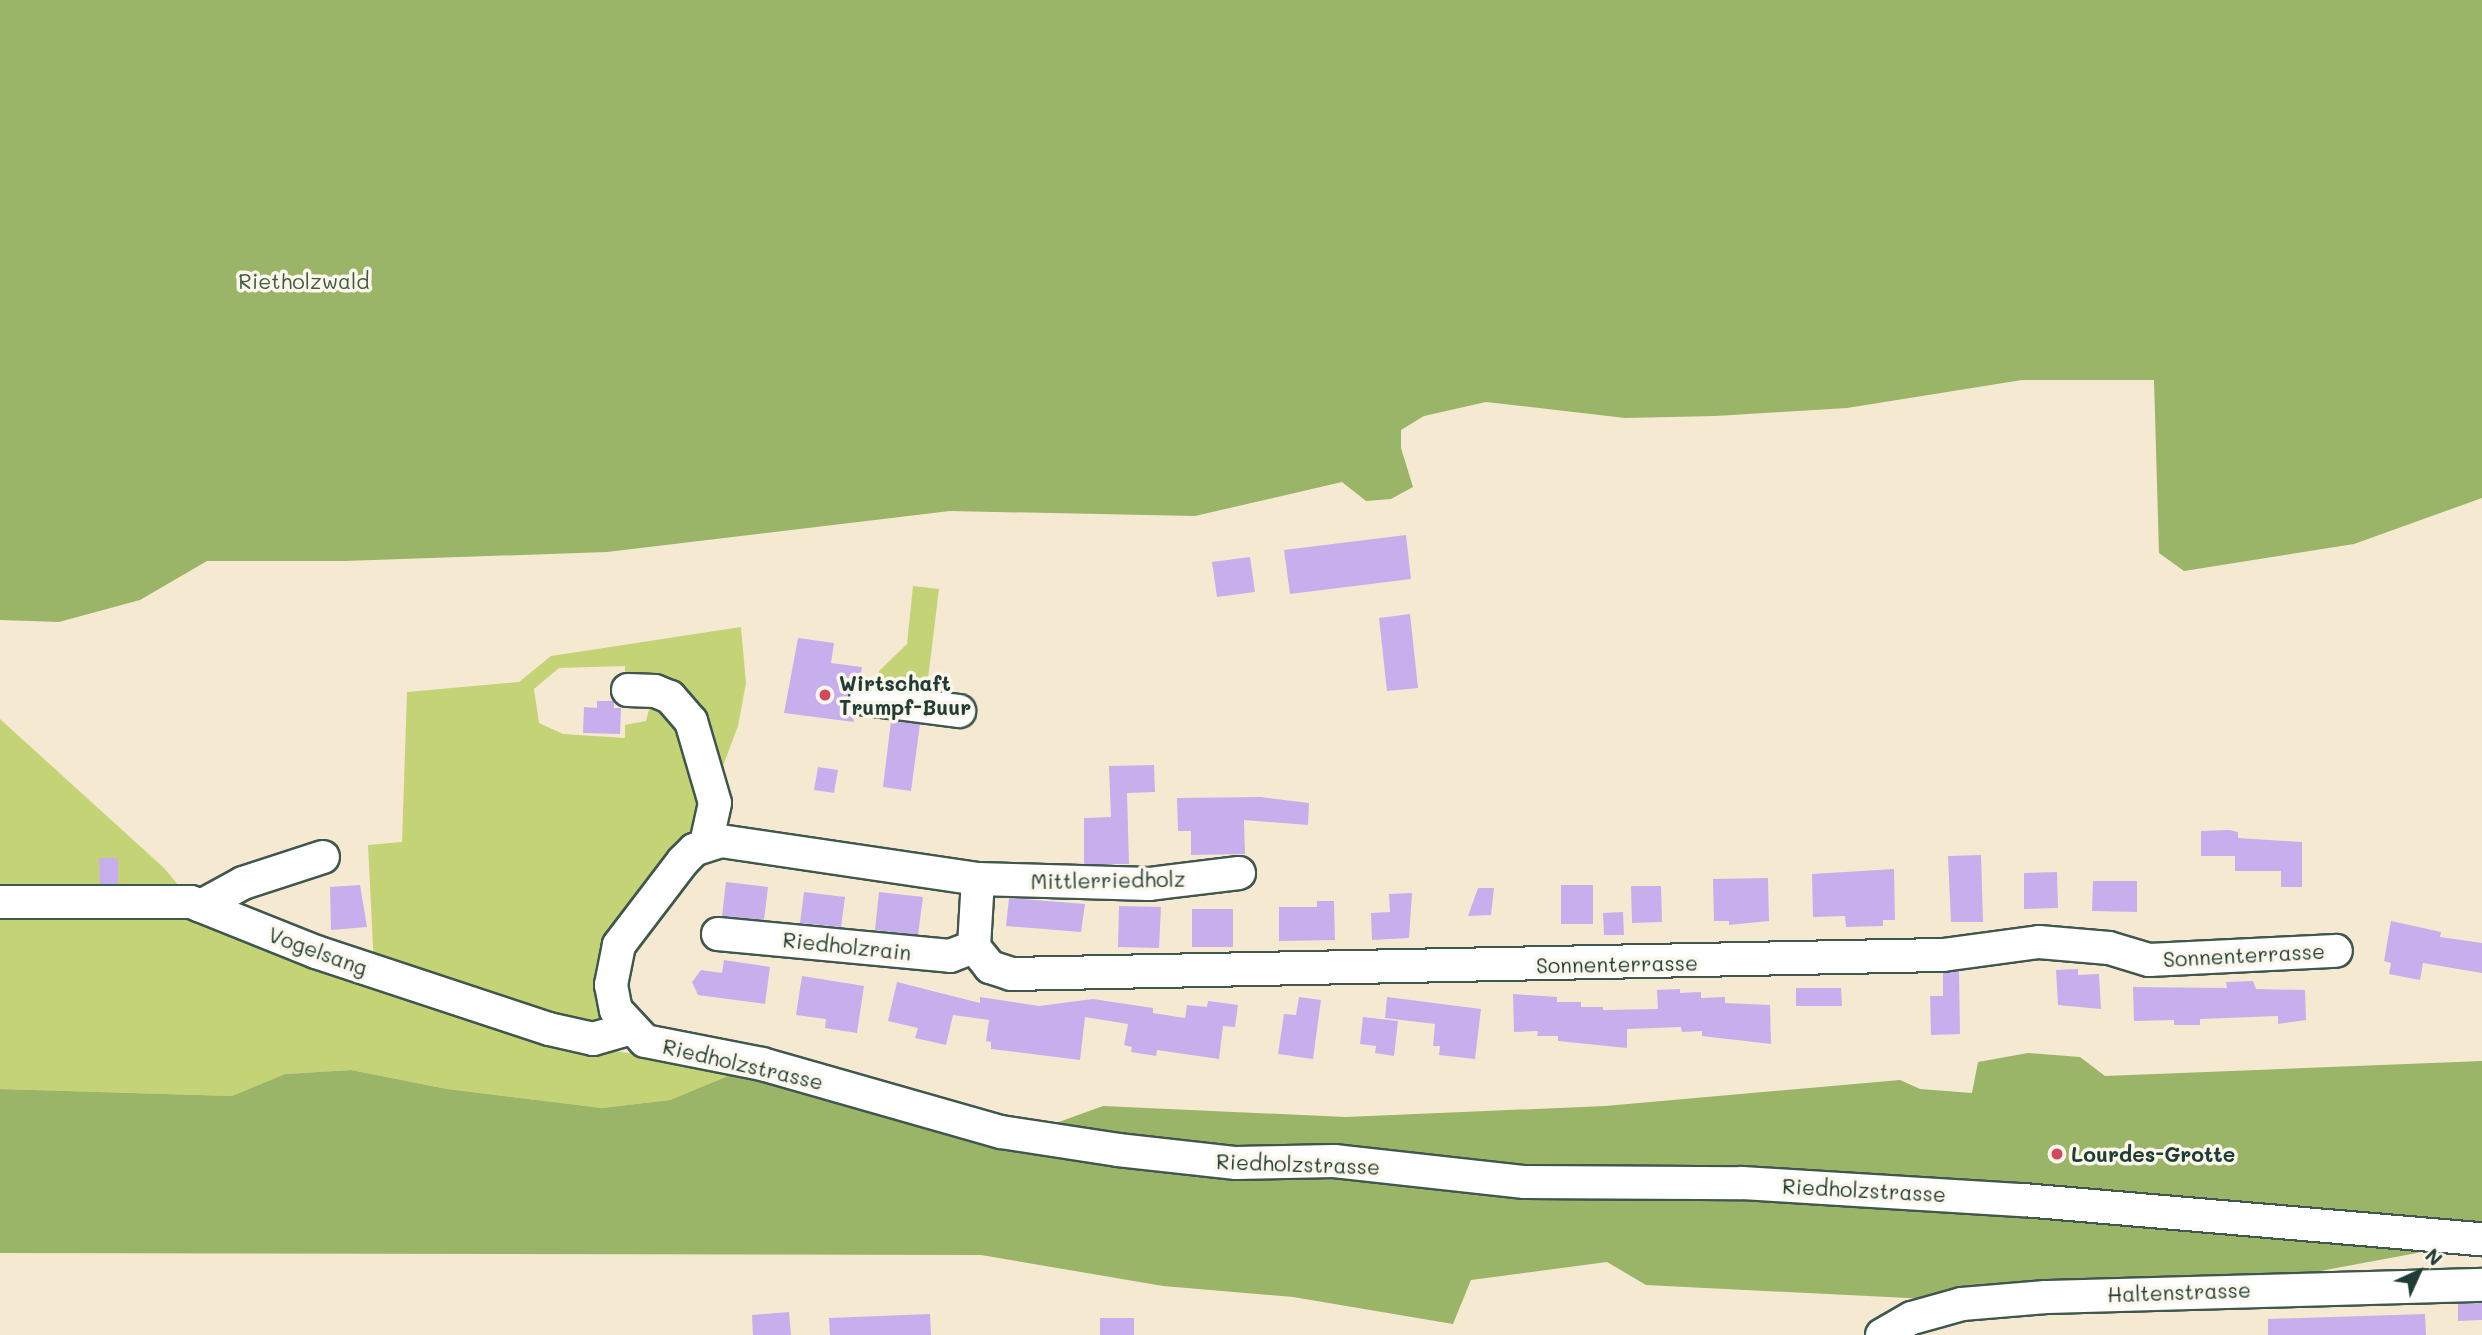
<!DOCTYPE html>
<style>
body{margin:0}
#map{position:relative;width:2482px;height:1335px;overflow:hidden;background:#f5e9d2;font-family:Mali,sans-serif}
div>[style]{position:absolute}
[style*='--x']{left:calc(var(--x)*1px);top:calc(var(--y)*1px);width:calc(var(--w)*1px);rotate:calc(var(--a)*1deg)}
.green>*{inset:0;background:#c3d376}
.forest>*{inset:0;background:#9ab567}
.building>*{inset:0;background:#c7afee}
.roads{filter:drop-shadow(2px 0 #3f574c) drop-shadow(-2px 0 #3f574c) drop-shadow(0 2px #3f574c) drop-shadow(0 -2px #3f574c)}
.minor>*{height:32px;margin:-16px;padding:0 16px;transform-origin:16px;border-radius:16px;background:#fff}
.dots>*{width:19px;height:19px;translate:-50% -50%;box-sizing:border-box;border:4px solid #fbf7ec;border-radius:50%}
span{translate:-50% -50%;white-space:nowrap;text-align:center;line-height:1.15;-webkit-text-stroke:7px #fbf7ec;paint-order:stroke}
.park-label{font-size:21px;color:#405b41}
.poi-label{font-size:21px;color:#1f3d34;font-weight:700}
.left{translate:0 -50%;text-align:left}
.street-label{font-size:21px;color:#1f3d34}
.north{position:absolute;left:2384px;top:1237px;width:70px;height:70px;-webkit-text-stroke:5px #fbf7ec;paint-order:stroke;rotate:45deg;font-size:19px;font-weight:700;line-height:28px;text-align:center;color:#1f3d34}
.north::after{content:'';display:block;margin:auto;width:24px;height:32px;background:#1f3d34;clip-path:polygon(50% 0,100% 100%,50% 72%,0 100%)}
</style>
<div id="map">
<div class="green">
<i style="clip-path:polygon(913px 586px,939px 589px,926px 695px,896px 691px,896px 683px,879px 682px,879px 671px,907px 644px)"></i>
<i style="clip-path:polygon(741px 627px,746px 683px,738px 726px,717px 782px,694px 715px,683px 701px,652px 683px,625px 681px,625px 666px,559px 668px,534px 689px,539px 723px,563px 734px,625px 738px,625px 725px,646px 721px,651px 702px,669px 704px,683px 719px,702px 769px,707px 813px,698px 831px,614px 939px,606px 958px,603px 974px,610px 1016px,608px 1029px,590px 1034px,556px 1025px,374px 966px,368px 845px,402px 842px,407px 692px,519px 682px,551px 656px)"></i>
<i style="clip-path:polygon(0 719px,164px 868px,184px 892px,0 896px)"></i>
<i style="clip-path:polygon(167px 904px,603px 1049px,740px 1071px,670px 1100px,602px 1108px,447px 1089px,351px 1070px,285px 1074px,232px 1096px,0 1089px,0 907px)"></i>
</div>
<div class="forest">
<i style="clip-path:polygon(0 0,2482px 0,2482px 498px,2354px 544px,2184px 571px,2159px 553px,2154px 380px,2022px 380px,1847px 408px,1716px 416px,1625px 418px,1486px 402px,1424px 416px,1401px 430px,1401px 448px,1413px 487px,1391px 499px,1366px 501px,1342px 482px,1195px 516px,950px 511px,607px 552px,344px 561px,207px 561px,140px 600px,59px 622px,0 620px)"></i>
<i style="clip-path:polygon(2028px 1053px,2080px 1057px,2105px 1076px,2482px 1061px,2482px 1230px,2417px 1253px,2234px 1287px,1928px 1299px,1646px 1285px,1607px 1262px,1471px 1280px,1453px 1324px,1293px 1297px,1163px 1286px,981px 1255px,0 1253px,0 1089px,232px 1096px,285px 1074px,351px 1070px,447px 1089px,602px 1108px,670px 1100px,740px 1071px,1006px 1141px,1103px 1106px,1346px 1117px,1605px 1106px,1900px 1080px,1920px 1089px,1972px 1093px,1978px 1062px)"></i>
</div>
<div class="building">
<i style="clip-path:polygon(1406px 535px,1411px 579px,1290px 594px,1284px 550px)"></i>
<i style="clip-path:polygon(1250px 557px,1255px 592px,1217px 597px,1212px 562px)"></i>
<i style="clip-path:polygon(1410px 614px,1418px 688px,1387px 691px,1379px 618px)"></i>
<i style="clip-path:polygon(798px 638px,834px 643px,831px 663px,862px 667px,860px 682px,848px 696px,854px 722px,784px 713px)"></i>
<i style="clip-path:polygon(597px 701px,614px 701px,614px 708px,621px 708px,620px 734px,583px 733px,584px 707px,597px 708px)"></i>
<i style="clip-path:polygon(891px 721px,920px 724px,911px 791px,883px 787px)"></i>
<i style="clip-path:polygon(1154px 765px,1155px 792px,1127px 793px,1129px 864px,1084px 864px,1084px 818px,1111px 817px,1109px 766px)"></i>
<i style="clip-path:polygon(818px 767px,838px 770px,834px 793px,814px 790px)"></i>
<i style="clip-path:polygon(1261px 797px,1309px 803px,1308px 825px,1244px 820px,1245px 854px,1191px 855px,1191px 831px,1178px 831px,1177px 798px)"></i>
<i style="clip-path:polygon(2229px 830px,2238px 832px,2238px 838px,2302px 842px,2302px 887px,2281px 887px,2281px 871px,2235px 871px,2235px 856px,2201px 856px,2201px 831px)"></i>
<i style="clip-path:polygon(1981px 855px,1983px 922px,1951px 922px,1948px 856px)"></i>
<i style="clip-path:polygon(99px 858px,118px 858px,118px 884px,100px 884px)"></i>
<i style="clip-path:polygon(1894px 869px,1895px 920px,1883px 920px,1883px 926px,1846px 927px,1845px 916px,1813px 917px,1812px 874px)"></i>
<i style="clip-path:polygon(2057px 872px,2058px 908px,2024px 909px,2024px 873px)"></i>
<i style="clip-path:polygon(1768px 878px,1769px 921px,1729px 925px,1729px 921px,1714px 921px,1713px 879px)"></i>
<i style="clip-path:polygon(2093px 881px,2137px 881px,2137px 912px,2092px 911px)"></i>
<i style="clip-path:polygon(726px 882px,768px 887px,764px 920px,722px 916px)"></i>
<i style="clip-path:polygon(360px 885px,367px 927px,331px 930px,330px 887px)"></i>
<i style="clip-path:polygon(1561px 885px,1593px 885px,1593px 924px,1561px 924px)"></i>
<i style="clip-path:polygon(1631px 886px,1661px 886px,1662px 922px,1632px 923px)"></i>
<i style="clip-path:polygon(1478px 888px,1494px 888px,1491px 915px,1468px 916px)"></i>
<i style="clip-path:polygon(804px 892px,845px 897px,841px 927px,800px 923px)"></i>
<i style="clip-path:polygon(879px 892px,923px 897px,918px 935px,875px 930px)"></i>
<i style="clip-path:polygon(1412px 893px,1409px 938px,1372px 940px,1371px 913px,1390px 912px,1389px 894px)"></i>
<i style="clip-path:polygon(1009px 898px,1085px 904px,1081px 932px,1006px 926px)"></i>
<i style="clip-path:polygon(1317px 901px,1334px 901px,1335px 940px,1279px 941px,1279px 907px,1317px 907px)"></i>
<i style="clip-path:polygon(1119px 906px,1161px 907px,1159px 948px,1118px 947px)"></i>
<i style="clip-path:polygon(1192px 909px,1233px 909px,1233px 947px,1192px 947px)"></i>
<i style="clip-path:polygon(1623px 912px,1624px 935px,1604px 935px,1603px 913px)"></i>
<i style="clip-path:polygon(2391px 921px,2441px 932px,2440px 937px,2482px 943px,2482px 973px,2423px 963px,2420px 980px,2389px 974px,2391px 963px,2384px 961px)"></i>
<i style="clip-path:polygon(724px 960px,770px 967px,765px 1004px,698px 995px,692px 982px,701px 970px,722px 973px)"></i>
<i style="clip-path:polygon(2078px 969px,2078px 975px,2099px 974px,2101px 1009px,2058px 1005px,2056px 970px)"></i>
<i style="clip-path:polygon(1959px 971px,1960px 1034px,1931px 1035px,1930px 996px,1943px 996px,1943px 973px)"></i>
<i style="clip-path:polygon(802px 976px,864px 986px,857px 1033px,825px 1028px,826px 1019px,796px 1015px)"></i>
<i style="clip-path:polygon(2253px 981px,2256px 989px,2305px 990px,2306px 1020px,2278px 1024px,2278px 1016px,2200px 1019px,2200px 1025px,2174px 1025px,2174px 1020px,2134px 1021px,2133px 987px,2227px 988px,2226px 982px)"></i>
<i style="clip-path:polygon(897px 982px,980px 1003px,980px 997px,1039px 1006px,1093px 999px,1153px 1008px,1153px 1013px,1185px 1018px,1187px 1005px,1207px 1007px,1208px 1001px,1238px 1005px,1235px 1027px,1223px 1026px,1219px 1059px,1157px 1050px,1156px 1056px,1131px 1052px,1132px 1047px,1124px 1045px,1128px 1024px,1085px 1017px,1080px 1060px,991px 1049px,991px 1042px,986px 1041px,989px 1020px,953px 1015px,946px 1045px,915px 1038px,918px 1028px,888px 1021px)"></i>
<i style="clip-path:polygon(1796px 988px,1841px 988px,1842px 1006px,1796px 1006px)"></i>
<i style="clip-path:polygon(1680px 989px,1680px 993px,1701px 992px,1701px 998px,1725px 997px,1725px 1003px,1770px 1005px,1771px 1044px,1702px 1036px,1702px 1031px,1682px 1032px,1681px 1027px,1627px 1029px,1627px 1048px,1558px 1041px,1558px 1036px,1537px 1036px,1538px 1031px,1514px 1032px,1513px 994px,1557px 997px,1557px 1002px,1581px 1002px,1581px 1007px,1603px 1007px,1603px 1010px,1658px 1009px,1657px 990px)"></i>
<i style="clip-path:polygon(1299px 997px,1321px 1000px,1313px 1059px,1278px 1054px,1284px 1014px,1296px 1015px)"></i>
<i style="clip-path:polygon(1387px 997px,1481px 1009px,1475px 1059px,1439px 1055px,1440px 1046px,1433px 1046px,1435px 1024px,1385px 1018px)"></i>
<i style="clip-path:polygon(1363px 1017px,1398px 1021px,1394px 1056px,1375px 1053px,1376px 1046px,1360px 1044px)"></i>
<i style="clip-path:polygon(2482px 1303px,2482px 1320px,2458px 1321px,2458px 1304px)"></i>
<i style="clip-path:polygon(789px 1312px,791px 1335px,753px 1335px,752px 1315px)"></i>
<i style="clip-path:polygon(930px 1314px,931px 1335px,830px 1335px,829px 1318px)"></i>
<i style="clip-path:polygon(2425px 1314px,2426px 1335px,2268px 1335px,2268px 1319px)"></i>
<i style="clip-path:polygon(1100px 1318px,1134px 1318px,1134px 1335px,1100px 1335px)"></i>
</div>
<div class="roads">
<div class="minor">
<i style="--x:628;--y:690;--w:27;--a:2"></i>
<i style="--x:655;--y:691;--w:16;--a:22"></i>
<i style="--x:670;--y:697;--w:32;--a:49"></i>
<i style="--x:691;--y:721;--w:85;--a:73.7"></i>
<i style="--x:715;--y:803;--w:42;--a:102.4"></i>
<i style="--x:866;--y:699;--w:94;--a:7.4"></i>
<i style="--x:1239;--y:873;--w:91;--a:173"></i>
<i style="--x:1149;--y:884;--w:171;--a:-178.3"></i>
<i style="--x:978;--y:879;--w:260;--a:-171.6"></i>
<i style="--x:721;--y:841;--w:28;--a:162"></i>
<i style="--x:694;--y:850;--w:16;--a:135"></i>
<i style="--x:683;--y:861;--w:106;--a:127.3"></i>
<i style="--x:619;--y:945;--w:41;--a:101.3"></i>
<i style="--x:611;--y:985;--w:25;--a:79"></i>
<i style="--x:616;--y:1010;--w:42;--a:46.9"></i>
<i style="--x:645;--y:1041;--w:119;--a:11.1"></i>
<i style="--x:762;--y:1064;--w:248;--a:15.9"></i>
<i style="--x:1001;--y:1132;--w:118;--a:8.7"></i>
<i style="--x:1118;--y:1150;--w:119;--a:6.3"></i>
<i style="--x:1236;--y:1163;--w:98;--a:-1.2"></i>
<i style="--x:1334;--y:1161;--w:192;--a:6.3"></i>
<i style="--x:1525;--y:1182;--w:217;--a:0.3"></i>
<i style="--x:1742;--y:1183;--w:282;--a:3.5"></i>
<i style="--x:2023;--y:1200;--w:461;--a:4.9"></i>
<i style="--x:978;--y:879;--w:68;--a:93.4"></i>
<i style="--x:974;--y:947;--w:26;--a:51"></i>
<i style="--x:990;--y:967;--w:22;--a:18"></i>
<i style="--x:1011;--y:974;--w:932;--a:-1.17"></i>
<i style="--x:1943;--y:955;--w:97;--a:-7.7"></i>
<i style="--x:2039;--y:942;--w:70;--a:4.9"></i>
<i style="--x:2109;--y:948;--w:42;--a:16.7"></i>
<i style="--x:2149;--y:960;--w:187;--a:-2.8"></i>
<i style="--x:0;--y:902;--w:191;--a:0"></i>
<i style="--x:191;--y:902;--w:135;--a:21.8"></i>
<i style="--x:316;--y:952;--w:245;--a:18.3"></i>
<i style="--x:549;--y:1029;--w:45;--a:12.8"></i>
<i style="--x:593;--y:1039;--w:37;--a:-16"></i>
<i style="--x:201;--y:906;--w:48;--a:-28.7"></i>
<i style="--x:243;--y:883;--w:84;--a:-18"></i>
<i style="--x:718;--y:934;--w:233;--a:5.4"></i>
<i style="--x:950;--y:956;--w:26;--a:-21"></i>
<i style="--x:1882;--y:1335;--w:34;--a:-30"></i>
<i style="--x:1912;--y:1318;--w:52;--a:-15.6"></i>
<i style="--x:1962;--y:1304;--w:84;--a:-4.8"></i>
<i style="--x:2046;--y:1297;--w:436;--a:-1.6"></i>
</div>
</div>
<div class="dots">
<i style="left:825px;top:695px;background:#d1495b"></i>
<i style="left:2057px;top:1154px;background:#d1495b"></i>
</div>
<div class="park-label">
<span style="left:304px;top:281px">Rietholzwald</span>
</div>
<div class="poi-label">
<span class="left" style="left:839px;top:695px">Wirtschaft<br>Trumpf-Buur</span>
<span class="left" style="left:2071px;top:1154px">Lourdes-Grotte</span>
</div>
<div class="street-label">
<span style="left:1108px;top:880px;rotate:-1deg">Mittlerriedholz</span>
<span style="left:847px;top:946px;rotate:6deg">Riedholzrain</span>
<span style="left:318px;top:951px;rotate:20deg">Vogelsang</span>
<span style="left:2244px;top:955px;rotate:-3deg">Sonnenterrasse</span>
<span style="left:1617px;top:964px;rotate:-1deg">Sonnenterrasse</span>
<span style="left:743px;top:1064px;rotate:13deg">Riedholzstrasse</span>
<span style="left:1298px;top:1164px;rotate:2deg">Riedholzstrasse</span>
<span style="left:1864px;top:1190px;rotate:3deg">Riedholzstrasse</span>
<span style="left:2179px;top:1292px;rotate:-2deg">Haltenstrasse</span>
</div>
<div class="north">N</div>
</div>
